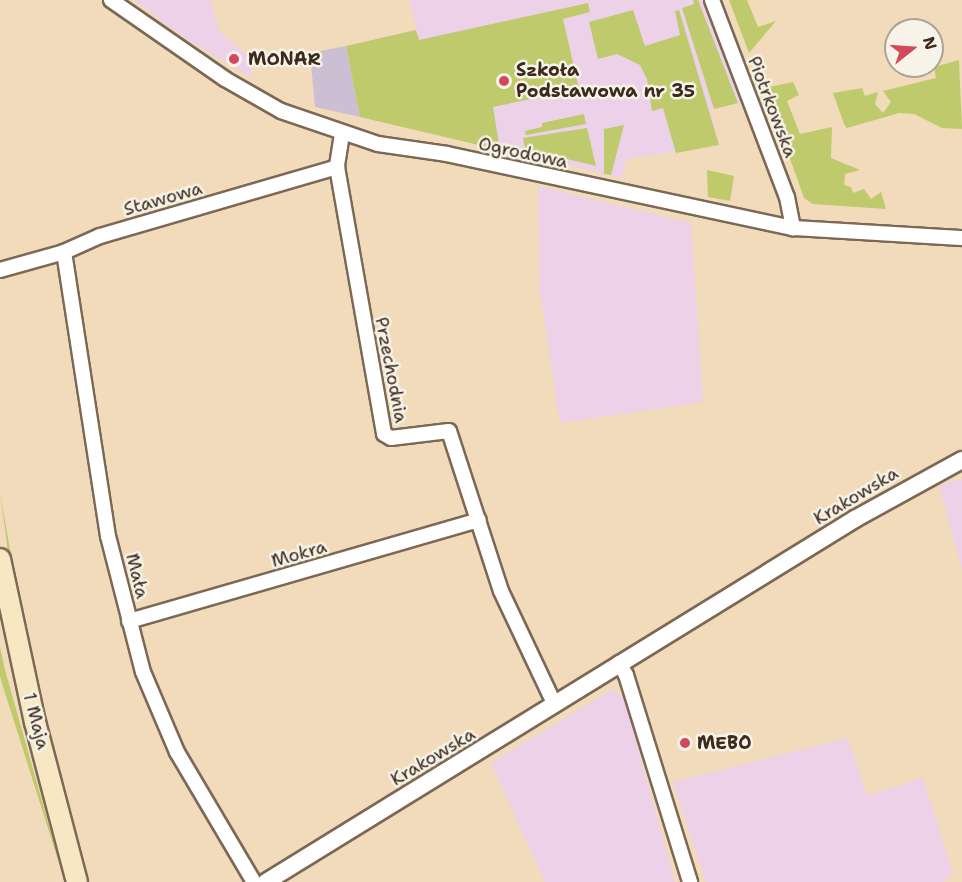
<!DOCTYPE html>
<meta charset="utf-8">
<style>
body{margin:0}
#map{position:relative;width:962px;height:882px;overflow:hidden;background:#f1dbba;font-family:"Shantell Sans",sans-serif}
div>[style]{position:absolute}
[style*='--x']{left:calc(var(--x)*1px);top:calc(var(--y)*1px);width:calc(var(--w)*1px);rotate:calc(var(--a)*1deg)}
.built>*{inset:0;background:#edd1e9}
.industrial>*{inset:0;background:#ccbfd4}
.green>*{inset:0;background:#beca6c}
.roads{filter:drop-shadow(2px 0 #7b6855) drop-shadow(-2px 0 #7b6855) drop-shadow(0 2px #7b6855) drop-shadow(0 -2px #7b6855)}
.minor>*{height:14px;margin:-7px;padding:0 7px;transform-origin:7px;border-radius:7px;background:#fff}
.tertiary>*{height:16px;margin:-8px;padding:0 8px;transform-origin:8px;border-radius:8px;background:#fff}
.secondary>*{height:20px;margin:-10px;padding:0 10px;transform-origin:10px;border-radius:10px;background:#f7e8c3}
.dots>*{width:16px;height:16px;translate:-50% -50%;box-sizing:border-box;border:3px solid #f7f3e8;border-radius:50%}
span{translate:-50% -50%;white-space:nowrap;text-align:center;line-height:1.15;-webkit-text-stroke:5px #f7f3e8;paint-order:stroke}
.poi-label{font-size:18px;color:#3b2a1e;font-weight:700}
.left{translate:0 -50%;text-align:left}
.street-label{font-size:18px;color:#3b2a1e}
.north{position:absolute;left:884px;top:18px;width:60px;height:60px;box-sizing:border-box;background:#f7f3e8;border:2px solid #aca397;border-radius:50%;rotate:73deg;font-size:16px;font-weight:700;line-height:24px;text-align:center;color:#3b2a1e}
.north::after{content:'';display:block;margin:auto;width:21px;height:27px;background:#d1495b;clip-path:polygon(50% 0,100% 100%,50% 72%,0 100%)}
</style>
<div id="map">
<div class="built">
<i style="clip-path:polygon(134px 0,211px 0,219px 31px,249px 56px,252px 78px,186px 39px)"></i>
<i style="clip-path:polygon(410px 0,705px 0,744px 101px,711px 110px,719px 145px,626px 159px,622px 178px,360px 117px,346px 46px,416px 30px)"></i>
<i style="clip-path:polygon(538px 186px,691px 223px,703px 402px,560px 423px,540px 291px)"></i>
<i style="clip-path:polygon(962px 479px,962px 570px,939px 485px)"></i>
<i style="clip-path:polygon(613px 689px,624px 698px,675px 882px,545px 882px,491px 763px)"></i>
<i style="clip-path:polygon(848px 738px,867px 796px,923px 778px,953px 874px,943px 882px,706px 882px,673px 782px)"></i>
</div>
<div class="industrial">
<i style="clip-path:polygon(346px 46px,360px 117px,315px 107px,310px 53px)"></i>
</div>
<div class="green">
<i style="clip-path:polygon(693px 0,698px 0,738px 103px,714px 109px,682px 8px,694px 4px)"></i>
<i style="clip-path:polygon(729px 0,747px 0,758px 27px,776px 21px,749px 53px)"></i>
<i style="clip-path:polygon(588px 3px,590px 12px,563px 19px,579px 89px,493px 107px,500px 150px,360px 117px,346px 46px,416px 30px,419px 40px)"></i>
<i style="clip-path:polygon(633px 10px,645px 46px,680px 35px,675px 11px,679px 10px,719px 145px,676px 153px,663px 108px,652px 111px,647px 79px,640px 65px,617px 54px,598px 59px,589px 22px)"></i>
<i style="clip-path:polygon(959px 60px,962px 129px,942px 128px,914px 114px,899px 113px,847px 128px,844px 124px,833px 93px,862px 88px,865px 96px,878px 92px,875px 104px,883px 113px,891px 102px,883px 91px,936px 78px,934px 67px)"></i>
<i style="clip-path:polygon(793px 82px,799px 95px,787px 101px,800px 134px,832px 127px,831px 158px,860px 170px,845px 174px,844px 185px,851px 187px,853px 193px,864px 189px,871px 199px,881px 192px,886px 209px,813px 204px,804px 198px,765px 88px)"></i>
<i style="clip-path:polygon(584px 114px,586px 124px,526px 135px,525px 131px,542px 127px,542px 123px)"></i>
<i style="clip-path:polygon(624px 125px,611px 175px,604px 174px,604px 129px)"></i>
<i style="clip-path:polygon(587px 128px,596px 166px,525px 149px,523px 138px)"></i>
<i style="clip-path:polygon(707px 170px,734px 176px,730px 201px,708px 197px)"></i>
<i style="clip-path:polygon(0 492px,28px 653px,87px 878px,15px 604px)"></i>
<i style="clip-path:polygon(0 647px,5px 670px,65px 882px,0 677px)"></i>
</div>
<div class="roads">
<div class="minor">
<i style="--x:111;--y:0;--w:139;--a:34.7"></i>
<i style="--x:225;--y:79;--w:64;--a:29.7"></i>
<i style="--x:281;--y:111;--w:102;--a:18.8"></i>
<i style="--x:378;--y:144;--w:70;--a:8.2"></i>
<i style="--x:447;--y:154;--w:354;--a:12.1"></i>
<i style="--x:793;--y:228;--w:169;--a:3.4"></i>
<i style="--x:712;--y:0;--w:211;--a:69.2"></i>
<i style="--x:787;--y:197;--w:32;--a:79"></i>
<i style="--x:342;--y:134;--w:33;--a:99"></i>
<i style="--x:337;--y:167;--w:271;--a:80"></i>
<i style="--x:384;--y:434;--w:8;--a:30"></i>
<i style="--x:391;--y:438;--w:58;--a:-6.9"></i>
<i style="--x:449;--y:431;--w:168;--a:72"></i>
<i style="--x:501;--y:591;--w:126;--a:64.7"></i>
<i style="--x:64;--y:252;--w:287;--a:81.2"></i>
<i style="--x:108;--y:536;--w:140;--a:75.6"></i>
<i style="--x:143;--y:672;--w:87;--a:67"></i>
<i style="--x:177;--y:752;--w:151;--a:59.4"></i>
<i style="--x:0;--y:270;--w:66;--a:-15.7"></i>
<i style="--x:64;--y:252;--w:39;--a:-24"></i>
<i style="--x:100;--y:236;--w:247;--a:-16.2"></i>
<i style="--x:129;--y:621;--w:364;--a:-16.1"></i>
<i style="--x:619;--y:663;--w:14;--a:60"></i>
<i style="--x:626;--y:675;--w:217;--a:72.8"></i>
</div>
<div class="tertiary">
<i style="--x:266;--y:882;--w:692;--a:-31.65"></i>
<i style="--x:855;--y:519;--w:122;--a:-28.9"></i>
</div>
<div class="secondary">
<i style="--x:0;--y:559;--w:167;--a:77.9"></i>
<i style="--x:35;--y:722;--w:165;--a:75.3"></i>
</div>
</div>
<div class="dots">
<i style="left:234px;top:59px;background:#d1495b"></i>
<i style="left:504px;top:81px;background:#d1495b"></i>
<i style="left:685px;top:743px;background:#d1495b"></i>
</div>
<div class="poi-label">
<span class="left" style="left:248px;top:59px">MONAR</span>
<span class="left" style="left:516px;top:81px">Szkoła<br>Podstawowa nr 35</span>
<span class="left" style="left:697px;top:743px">MEBO</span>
</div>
<div class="street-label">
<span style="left:772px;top:107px;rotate:69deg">Piotrkowska</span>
<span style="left:523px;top:153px;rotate:12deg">Ogrodowa</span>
<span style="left:163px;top:199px;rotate:-16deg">Stawowa</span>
<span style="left:391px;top:370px;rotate:79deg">Przechodnia</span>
<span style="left:856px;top:496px;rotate:-31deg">Krakowska</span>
<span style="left:299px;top:554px;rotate:-16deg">Mokra</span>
<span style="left:137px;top:576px;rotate:76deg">Mała</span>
<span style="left:36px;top:721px;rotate:75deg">1 Maja</span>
<span style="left:433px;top:757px;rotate:-31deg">Krakowska</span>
</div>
<div class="north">N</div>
</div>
